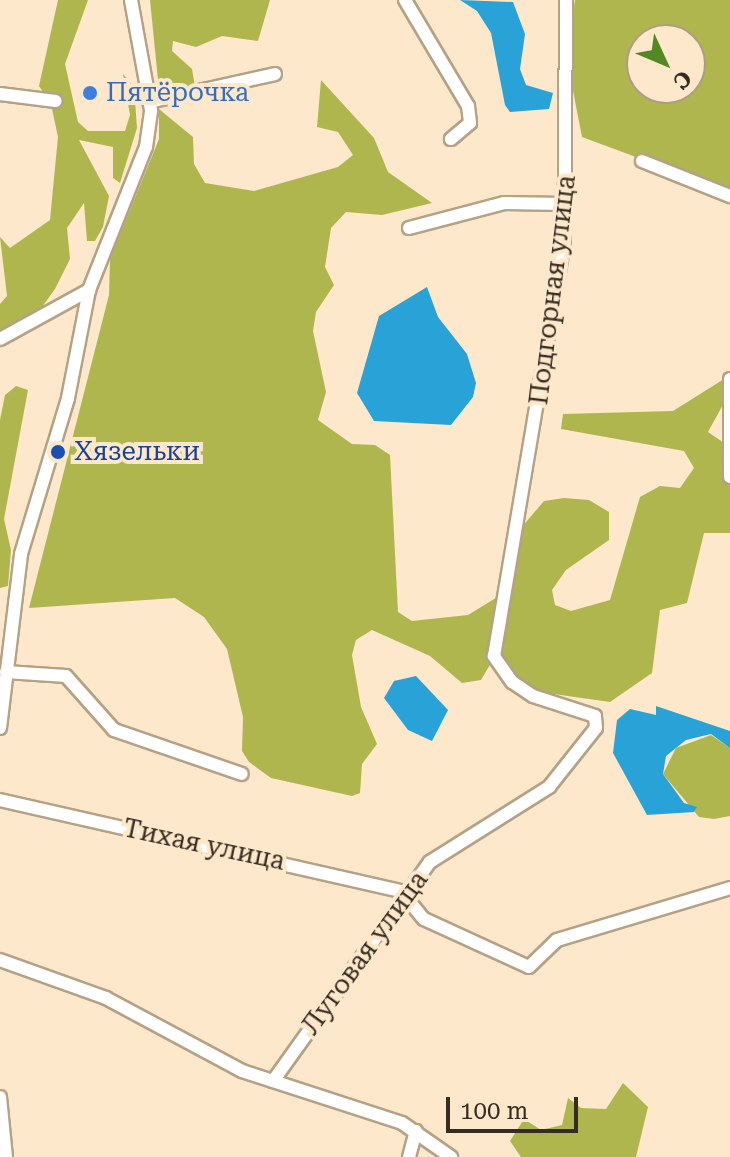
<!DOCTYPE html>
<meta charset="utf-8">
<style>
body{margin:0}
#map{position:relative;width:730px;height:1157px;overflow:hidden;background:#fde8cb;font-family:"Roboto Serif",serif}
div>[style]{position:absolute}
[style*='--x']{left:calc(var(--x)*1px);top:calc(var(--y)*1px);width:calc(var(--w)*1px);rotate:calc(var(--a)*1deg)}
.forest>*{inset:0;background:#afb64e}
.water>*{inset:0;background:#29a2d7}
.roads{filter:drop-shadow(2px 0 #b5a286) drop-shadow(-2px 0 #b5a286) drop-shadow(0 2px #b5a286) drop-shadow(0 -2px #b5a286)}
.minor>*{height:12px;margin:-6px;padding:0 6px;transform-origin:6px;border-radius:6px;background:#fff}
.dots>*{width:22px;height:22px;translate:-50% -50%;box-sizing:border-box;border:4px solid #fde8cb;border-radius:50%}
span{translate:-50% -50%;white-space:nowrap;text-align:center;line-height:1.15;-webkit-text-stroke:8px #fde8cb;paint-order:stroke}
.shop-label{font-size:26px;color:#366cbe}
.left{translate:0 -50%;text-align:left}
.street-label{font-size:26px;color:#352d22}
.transit-label{font-size:26px;color:#164399}
.north{position:absolute;left:626px;top:24px;width:80px;height:80px;box-sizing:border-box;background:#fde8cb;border:2px solid #ad9d87;border-radius:50%;rotate:134deg;font-size:22px;font-weight:700;line-height:32px;text-align:center;color:#352d22}
.north::after{content:'';display:block;margin:auto;width:28px;height:36px;background:#528923;clip-path:polygon(50% 0,100% 100%,50% 72%,0 100%)}
.scale{position:absolute;left:446px;top:1097px;width:132px;height:36px;box-sizing:border-box;border:4px solid #352d22;border-top:0;padding-left:10px;font-size:24px;line-height:28px;white-space:nowrap;color:#352d22;-webkit-text-stroke:6px #fde8cb;paint-order:stroke}
</style>
<div id="map">
<div class="forest">
<i style="clip-path:polygon(58px 0,88px 0,65px 64px,78px 122px,88px 131px,125px 131px,130px 115px,123px 74px,134px 87px,137px 128px,120px 183px,113px 178px,113px 147px,79px 140px,109px 196px,103px 227px,95px 241px,87px 241px,84px 203px,67px 228px,70px 259px,55px 289px,42px 307px,0 331px,0 304px,7px 296px,0 237px,10px 248px,50px 220px,58px 137px,51px 104px,39px 86px)"></i>
<i style="clip-path:polygon(150px 0,270px 0,258px 41px,222px 36px,196px 47px,173px 41px,172px 51px,192px 69px,195px 87px,159px 90px)"></i>
<i style="clip-path:polygon(evenodd,575px 0,730px 0,730px 192px,582px 137px,566px 55px,575px 0,642px 40px,690px 40px,690px 88px,642px 88px,642px 40px)"></i>
<i style="clip-path:polygon(321px 80px,374px 138px,388px 172px,432px 203px,382px 215px,346px 212px,331px 228px,325px 267px,334px 285px,316px 312px,313px 331px,326px 392px,318px 420px,352px 444px,375px 445px,390px 455px,398px 612px,412px 621px,468px 615px,509px 590px,520px 529px,544px 501px,564px 498px,589px 500px,609px 512px,609px 540px,566px 570px,552px 590px,555px 605px,571px 611px,610px 600px,640px 497px,660px 486px,680px 488px,694px 468px,684px 451px,561px 429px,563px 414px,673px 411px,724px 379px,725px 401px,708px 432px,730px 447px,730px 533px,704px 533px,687px 603px,660px 610px,652px 673px,610px 702px,526px 690px,505px 659px,491px 663px,481px 680px,462px 683px,430px 656px,372px 630px,356px 640px,352px 655px,361px 707px,377px 744px,362px 764px,360px 793px,352px 796px,271px 778px,249px 762px,242px 751px,243px 717px,227px 649px,204px 617px,175px 598px,29px 608px,109px 295px,110px 259px,159px 139px,159px 109px,193px 137px,194px 164px,205px 183px,254px 191px,338px 167px,353px 155px,338px 132px,317px 127px)"></i>
<i style="clip-path:polygon(16px 386px,28px 390px,4px 519px,11px 550px,8px 586px,0 588px,0 420px,5px 395px)"></i>
<i style="clip-path:polygon(711px 735px,730px 748px,730px 816px,714px 819px,699px 817px,663px 774px,676px 748px)"></i>
<i style="clip-path:polygon(623px 1083px,648px 1107px,636px 1157px,521px 1157px,510px 1141px,524px 1119px,541px 1130px,562px 1125px,568px 1098px,581px 1108px,606px 1109px)"></i>
</div>
<div class="water">
<i style="clip-path:polygon(460px 0,513px 2px,525px 34px,520px 69px,526px 85px,553px 93px,549px 109px,510px 112px,505px 105px,491px 33px,477px 11px)"></i>
<i style="clip-path:polygon(427px 287px,438px 317px,467px 354px,476px 383px,473px 397px,451px 425px,374px 421px,357px 393px,379px 316px)"></i>
<i style="clip-path:polygon(416px 676px,448px 710px,432px 741px,408px 730px,384px 698px,394px 681px)"></i>
<i style="clip-path:polygon(656px 706px,730px 731px,730px 748px,711px 734px,686px 740px,666px 756px,663px 774px,684px 803px,697px 807px,694px 812px,647px 815px,613px 753px,617px 720px,630px 709px,656px 715px)"></i>
</div>
<div class="roads">
<div class="minor">
<i style="--x:405;--y:0;--w:123;--a:59.3"></i>
<i style="--x:468;--y:106;--w:17;--a:83"></i>
<i style="--x:470;--y:123;--w:25;--a:140"></i>
<i style="--x:0;--y:94;--w:56;--a:7.1"></i>
<i style="--x:149;--y:102;--w:129;--a:-12.5"></i>
<i style="--x:642;--y:161;--w:95;--a:21.7"></i>
<i style="--x:409;--y:228;--w:98;--a:-14.7"></i>
<i style="--x:504;--y:203;--w:61;--a:0.9"></i>
<i style="--x:0;--y:339;--w:102;--a:-28.8"></i>
<i style="--x:730;--y:379;--w:98;--a:90"></i>
<i style="--x:6;--y:672;--w:60;--a:3.8"></i>
<i style="--x:66;--y:676;--w:72;--a:48.4"></i>
<i style="--x:114;--y:730;--w:135;--a:19"></i>
<i style="--x:0;--y:728;--w:175;--a:-83.1"></i>
<i style="--x:21;--y:554;--w:163;--a:-73.2"></i>
<i style="--x:68;--y:398;--w:110;--a:-79"></i>
<i style="--x:89;--y:290;--w:154;--a:-68.3"></i>
<i style="--x:146;--y:147;--w:37;--a:-82"></i>
<i style="--x:151;--y:110;--w:112;--a:-100.3"></i>
<i style="--x:0;--y:800;--w:411;--a:12.8"></i>
<i style="--x:401;--y:891;--w:36;--a:51"></i>
<i style="--x:424;--y:919;--w:115;--a:24.6"></i>
<i style="--x:529;--y:967;--w:39;--a:-44"></i>
<i style="--x:557;--y:940;--w:181;--a:-16.7"></i>
<i style="--x:0;--y:960;--w:113;--a:19.7"></i>
<i style="--x:106;--y:998;--w:154;--a:28.2"></i>
<i style="--x:242;--y:1071;--w:168;--a:18"></i>
<i style="--x:402;--y:1123;--w:60;--a:34.8"></i>
<i style="--x:273;--y:1081;--w:269;--a:-54.4"></i>
<i style="--x:430;--y:862;--w:141;--a:-32.2"></i>
<i style="--x:549;--y:787;--w:75;--a:-51.5"></i>
<i style="--x:596;--y:728;--w:12;--a:-95"></i>
<i style="--x:595;--y:716;--w:65;--a:-162.1"></i>
<i style="--x:533;--y:696;--w:25;--a:-146"></i>
<i style="--x:512;--y:682;--w:32;--a:-125"></i>
<i style="--x:494;--y:656;--w:418;--a:-80.4"></i>
<i style="--x:564;--y:244;--w:244;--a:-89.5"></i>
<i style="--x:0;--y:1097;--w:60;--a:84.3"></i>
<i style="--x:409;--y:1157;--w:27;--a:-75"></i>
</div>
</div>
<div class="dots">
<i style="left:90px;top:93px;background:#3f7fe0"></i>
<i style="left:58px;top:452px;background:#1a4fb4"></i>
</div>
<div class="shop-label">
<span class="left" style="left:106px;top:93px">Пятёрочка</span>
</div>
<div class="street-label">
<span style="left:553px;top:290px;rotate:-83deg">Подгорная улица</span>
<span style="left:204px;top:845px;rotate:12deg">Тихая улица</span>
<span style="left:365px;top:953px;rotate:-54deg">Луговая улица</span>
</div>
<div class="transit-label">
<span class="left" style="left:74px;top:452px">Хязельки</span>
</div>
<div class="north">С</div>
<div class="scale">100 m</div>
</div>
